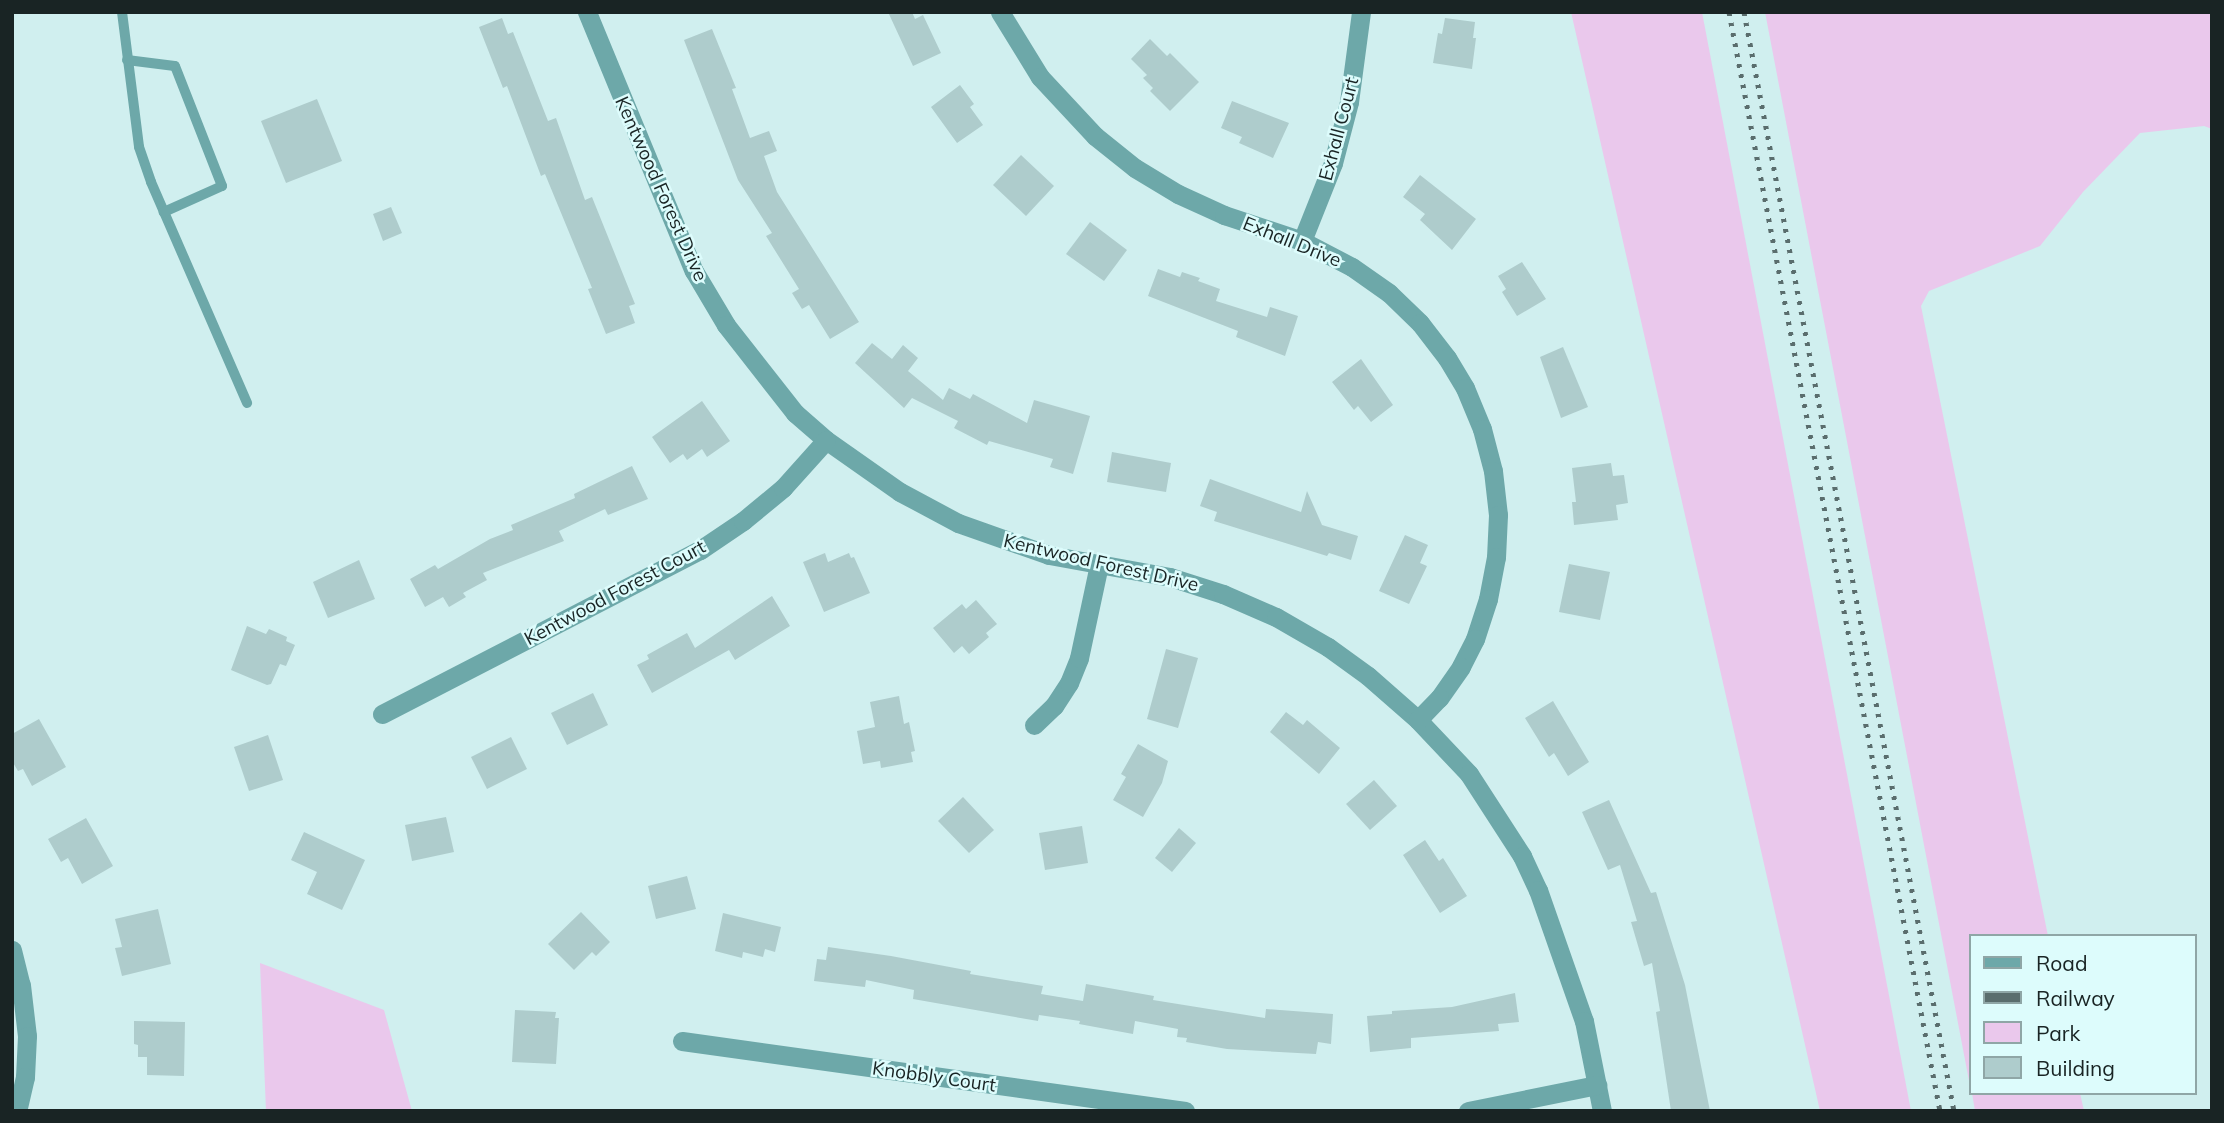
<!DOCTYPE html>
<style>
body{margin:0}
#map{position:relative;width:2224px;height:1123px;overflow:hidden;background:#d0efef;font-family:Mulish,sans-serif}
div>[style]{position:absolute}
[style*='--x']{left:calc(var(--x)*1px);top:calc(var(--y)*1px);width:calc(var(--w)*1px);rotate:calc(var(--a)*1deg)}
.green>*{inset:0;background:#eac8ec}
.building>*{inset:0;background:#aecccc}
.service>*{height:10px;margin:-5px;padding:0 5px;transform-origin:5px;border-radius:5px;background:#6da8a9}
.minor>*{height:19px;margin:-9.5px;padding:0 9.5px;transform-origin:9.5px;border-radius:9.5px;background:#6da8a9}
.rail>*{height:5px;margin-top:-2.5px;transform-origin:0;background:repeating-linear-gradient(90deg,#5a6d6d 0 3.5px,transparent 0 10.5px)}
span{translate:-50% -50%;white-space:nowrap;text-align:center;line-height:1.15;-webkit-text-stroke:5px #ddfcfc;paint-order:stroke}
.street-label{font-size:19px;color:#192424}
.frame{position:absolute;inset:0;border:14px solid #192424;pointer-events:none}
.legend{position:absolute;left:1969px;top:934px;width:228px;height:161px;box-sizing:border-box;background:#ddfcfc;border:2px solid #8fa6a6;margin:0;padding:9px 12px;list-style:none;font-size:21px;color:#192424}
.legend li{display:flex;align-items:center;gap:14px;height:35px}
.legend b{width:35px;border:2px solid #8fa6a6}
</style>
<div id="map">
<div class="green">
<i style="clip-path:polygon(1571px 12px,1702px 12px,1911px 1111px,1820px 1111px)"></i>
<i style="clip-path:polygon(1765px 12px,2212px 12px,2212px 129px,2204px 126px,2140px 133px,2083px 192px,2040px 246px,1929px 291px,1921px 306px,2048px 936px,1970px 936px,1970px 1086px)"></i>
<i style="clip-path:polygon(260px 963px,384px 1010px,412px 1111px,266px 1111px)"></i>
<i style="clip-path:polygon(1972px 1093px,2080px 1093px,2084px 1111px,1975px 1111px)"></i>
</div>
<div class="building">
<i style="clip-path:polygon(888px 12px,912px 12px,915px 19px,923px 15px,941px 53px,913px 66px)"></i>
<i style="clip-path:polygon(502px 18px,508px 34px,513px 32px,548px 121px,556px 118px,585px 200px,592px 197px,635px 304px,629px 306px,635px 323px,606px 334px,588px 289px,592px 288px,545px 174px,541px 176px,507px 86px,503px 88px,479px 27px)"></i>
<i style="clip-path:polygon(1445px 18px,1475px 22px,1473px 38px,1476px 38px,1472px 69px,1433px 63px,1438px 33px,1442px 34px)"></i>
<i style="clip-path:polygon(712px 29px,736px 88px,732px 89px,750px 138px,769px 131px,777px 151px,764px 156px,777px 192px,859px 322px,830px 339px,809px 305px,802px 309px,792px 293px,799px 289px,766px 236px,772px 233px,738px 180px,684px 40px)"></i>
<i style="clip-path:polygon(1150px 39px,1167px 56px,1170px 53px,1199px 82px,1170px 111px,1150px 91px,1153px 88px,1143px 78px,1147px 75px,1131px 59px)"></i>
<i style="clip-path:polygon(960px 85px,974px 104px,970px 107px,983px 125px,957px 143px,931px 107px)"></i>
<i style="clip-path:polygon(317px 99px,342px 161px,286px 183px,261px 121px)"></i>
<i style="clip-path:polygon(1232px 101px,1289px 123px,1273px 158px,1239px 143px,1242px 137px,1221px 128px)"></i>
<i style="clip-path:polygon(1021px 155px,1054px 186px,1026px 216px,993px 185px)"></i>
<i style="clip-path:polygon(1420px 175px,1476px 219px,1452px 250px,1420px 220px,1425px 214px,1403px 197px)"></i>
<i style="clip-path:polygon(391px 207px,402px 233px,383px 241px,373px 214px)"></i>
<i style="clip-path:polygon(1090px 222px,1127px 250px,1104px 281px,1066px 254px)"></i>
<i style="clip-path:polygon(1522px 262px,1546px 299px,1517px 316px,1502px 292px,1506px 289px,1498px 276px)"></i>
<i style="clip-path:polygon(1158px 269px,1180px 277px,1182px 272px,1200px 278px,1198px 281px,1220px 289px,1216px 301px,1267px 317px,1270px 307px,1298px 316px,1285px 356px,1236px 337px,1238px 331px,1148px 296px)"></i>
<i style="clip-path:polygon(872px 343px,892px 359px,903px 345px,918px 358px,908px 371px,943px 400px,949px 388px,970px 399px,973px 394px,1027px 423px,1034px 400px,1090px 416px,1073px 474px,1050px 467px,1053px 459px,989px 441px,987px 445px,954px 428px,958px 421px,912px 398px,904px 408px,855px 363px)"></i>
<i style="clip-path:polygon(1563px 347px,1588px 407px,1561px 418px,1540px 357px)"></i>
<i style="clip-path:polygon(1361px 359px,1393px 405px,1371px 422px,1358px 406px,1354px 410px,1332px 382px)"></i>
<i style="clip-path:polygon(702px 401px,730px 441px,707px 457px,702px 449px,687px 460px,683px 454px,670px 463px,652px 437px)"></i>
<i style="clip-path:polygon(1112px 452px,1171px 463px,1166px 492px,1107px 482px)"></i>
<i style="clip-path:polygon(1611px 463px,1613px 476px,1624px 475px,1628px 503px,1616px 505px,1618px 520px,1574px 525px,1572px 502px,1576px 502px,1572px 468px)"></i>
<i style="clip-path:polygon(632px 466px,648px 499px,608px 515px,605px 509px,559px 531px,564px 541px,483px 573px,487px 580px,463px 593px,466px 597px,449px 607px,443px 597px,425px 607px,410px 579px,435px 565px,438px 569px,490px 539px,513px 530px,511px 525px,575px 498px,574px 494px)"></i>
<i style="clip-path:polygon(1210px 479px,1301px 512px,1307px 491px,1322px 525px,1358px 536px,1351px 560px,1329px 553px,1327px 556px,1214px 521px,1217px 512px,1200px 506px)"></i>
<i style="clip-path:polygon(1405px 535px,1428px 545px,1420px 563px,1427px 566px,1409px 604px,1379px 591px)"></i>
<i style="clip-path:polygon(825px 553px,828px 562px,849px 553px,851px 558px,854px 557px,870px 593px,824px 612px,803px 562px)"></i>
<i style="clip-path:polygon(359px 560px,375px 599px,328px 618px,313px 582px)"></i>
<i style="clip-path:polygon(1569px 564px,1610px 572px,1600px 620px,1559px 612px)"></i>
<i style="clip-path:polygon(772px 596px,790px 626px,735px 660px,729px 650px,652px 693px,637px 665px,649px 659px,647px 655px,687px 633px,695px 648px)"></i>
<i style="clip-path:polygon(976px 600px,997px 624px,986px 633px,989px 637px,969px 654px,962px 646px,954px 653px,933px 628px,962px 604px,966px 609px)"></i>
<i style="clip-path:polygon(247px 626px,266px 634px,269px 629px,287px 637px,286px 641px,295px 645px,286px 666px,280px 664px,271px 684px,267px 685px,231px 670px)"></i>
<i style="clip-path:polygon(1166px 649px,1198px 658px,1178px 728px,1147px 719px)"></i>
<i style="clip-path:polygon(593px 693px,608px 725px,567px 745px,551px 713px)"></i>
<i style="clip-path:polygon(899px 696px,904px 724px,909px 722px,915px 751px,911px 752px,913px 762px,881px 768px,880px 761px,863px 764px,857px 731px,875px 727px,870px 702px)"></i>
<i style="clip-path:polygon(1553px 701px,1589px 762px,1568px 776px,1554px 753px,1549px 757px,1525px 718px)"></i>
<i style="clip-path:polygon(1286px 712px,1303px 725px,1307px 720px,1340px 748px,1319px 774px,1270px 732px)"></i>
<i style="clip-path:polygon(39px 719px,66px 767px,32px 786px,23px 769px,18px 771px,12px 761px,12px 734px)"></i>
<i style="clip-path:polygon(268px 735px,283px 780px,249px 791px,234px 747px)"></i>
<i style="clip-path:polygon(511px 737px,527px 769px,487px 789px,471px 757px)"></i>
<i style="clip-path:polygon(1138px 744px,1168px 761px,1162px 783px,1143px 817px,1113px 800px,1126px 777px,1121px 774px)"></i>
<i style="clip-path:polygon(1374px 780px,1397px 806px,1370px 830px,1346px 804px)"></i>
<i style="clip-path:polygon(963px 797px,994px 830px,969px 853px,938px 821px)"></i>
<i style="clip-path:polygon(1609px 800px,1651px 893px,1656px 892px,1685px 985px,1710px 1111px,1671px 1111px,1656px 1012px,1660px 1011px,1652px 963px,1644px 966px,1631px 922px,1637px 921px,1620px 865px,1608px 870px,1582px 812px)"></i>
<i style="clip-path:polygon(446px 817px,454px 852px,412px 861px,405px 825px)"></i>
<i style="clip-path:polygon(86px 818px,113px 866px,82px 884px,68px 858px,61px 862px,48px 839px)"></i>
<i style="clip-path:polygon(1082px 826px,1088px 863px,1045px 870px,1039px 833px)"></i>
<i style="clip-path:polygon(1179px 828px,1196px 843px,1172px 872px,1155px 858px)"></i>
<i style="clip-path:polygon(304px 832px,365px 860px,342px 910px,307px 894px,317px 872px,291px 860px)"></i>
<i style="clip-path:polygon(1425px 840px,1439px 861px,1443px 858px,1467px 896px,1440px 913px,1403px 855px)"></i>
<i style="clip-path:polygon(687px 876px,696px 909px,656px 919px,648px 886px)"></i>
<i style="clip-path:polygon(158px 909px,171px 964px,122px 976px,115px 948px,122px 947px,115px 919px)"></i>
<i style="clip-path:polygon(581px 912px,610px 942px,596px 956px,592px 952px,574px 970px,548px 944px)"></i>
<i style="clip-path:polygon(723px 913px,781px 927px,775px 952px,765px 949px,763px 957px,743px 952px,742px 958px,715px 951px)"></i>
<i style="clip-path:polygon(828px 947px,891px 956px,971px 971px,970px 974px,1043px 986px,1041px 994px,1083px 1001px,1086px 984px,1154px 996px,1153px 1000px,1265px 1018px,1266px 1009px,1333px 1014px,1331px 1044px,1318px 1042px,1316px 1054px,1227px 1049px,1186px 1042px,1187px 1038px,1177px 1037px,1178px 1029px,1135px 1021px,1133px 1034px,1079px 1024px,1080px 1021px,1039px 1015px,1038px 1021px,913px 999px,914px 990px,866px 980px,865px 987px,814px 981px,817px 959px,826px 960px)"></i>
<i style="clip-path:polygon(1515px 993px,1519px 1022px,1498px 1024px,1499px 1031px,1411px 1038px,1411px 1048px,1370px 1052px,1367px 1016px,1392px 1014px,1392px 1011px,1452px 1007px)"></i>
<i style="clip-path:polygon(515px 1010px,556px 1012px,555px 1018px,559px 1018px,556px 1064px,512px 1062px)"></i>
<i style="clip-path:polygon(134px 1021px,185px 1022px,184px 1076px,147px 1075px,147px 1057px,138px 1057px,138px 1045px,134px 1044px)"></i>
</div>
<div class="service">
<i style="--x:122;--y:12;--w:136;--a:82.8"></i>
<i style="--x:139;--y:147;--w:37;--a:71"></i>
<i style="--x:151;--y:182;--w:241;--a:66.5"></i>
<i style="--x:127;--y:60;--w:48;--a:7.1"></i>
<i style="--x:175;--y:66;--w:129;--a:68.6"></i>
<i style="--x:222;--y:186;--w:64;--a:155.9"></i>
</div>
<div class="minor">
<i style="--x:587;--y:12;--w:280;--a:67.6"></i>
<i style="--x:694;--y:271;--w:63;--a:59.3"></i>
<i style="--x:726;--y:325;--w:112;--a:51.9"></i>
<i style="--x:795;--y:413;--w:41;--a:41.1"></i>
<i style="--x:826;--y:440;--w:90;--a:35.1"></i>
<i style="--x:900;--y:492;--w:66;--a:28.1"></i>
<i style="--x:958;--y:523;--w:96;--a:19.4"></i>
<i style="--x:1049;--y:555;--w:123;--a:10.3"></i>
<i style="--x:1170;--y:577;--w:56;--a:17.8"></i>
<i style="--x:1223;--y:594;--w:58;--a:23.5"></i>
<i style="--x:1276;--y:617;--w:60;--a:30"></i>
<i style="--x:1328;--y:647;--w:49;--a:35.9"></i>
<i style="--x:1368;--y:676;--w:67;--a:41.3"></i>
<i style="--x:1418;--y:720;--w:74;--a:46.6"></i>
<i style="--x:1469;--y:774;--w:98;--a:57.1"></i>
<i style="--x:1522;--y:856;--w:38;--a:65"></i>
<i style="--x:1538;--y:890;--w:139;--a:70.7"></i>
<i style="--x:1584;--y:1021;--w:92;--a:78.7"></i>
<i style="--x:1000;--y:12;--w:76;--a:58.4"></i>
<i style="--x:1040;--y:77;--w:81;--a:47"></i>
<i style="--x:1095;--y:136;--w:51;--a:38.7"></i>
<i style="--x:1135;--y:168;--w:50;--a:31.2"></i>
<i style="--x:1178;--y:194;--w:51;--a:24.5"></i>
<i style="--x:1224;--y:215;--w:82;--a:18.4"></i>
<i style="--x:1302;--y:241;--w:56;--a:27.5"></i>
<i style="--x:1352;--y:267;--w:45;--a:35.1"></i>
<i style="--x:1389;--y:293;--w:43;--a:44.1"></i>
<i style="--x:1420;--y:323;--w:44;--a:52.4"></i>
<i style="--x:1447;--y:358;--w:35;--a:59"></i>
<i style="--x:1465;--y:388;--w:44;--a:67.5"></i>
<i style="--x:1482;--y:429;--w:43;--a:75.3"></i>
<i style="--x:1493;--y:471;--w:44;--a:83.5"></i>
<i style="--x:1498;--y:515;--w:42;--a:92.7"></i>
<i style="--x:1496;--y:557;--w:43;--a:100.8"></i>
<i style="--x:1488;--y:599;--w:42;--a:108"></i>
<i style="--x:1475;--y:639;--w:31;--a:117"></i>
<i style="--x:1461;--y:667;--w:38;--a:125"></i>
<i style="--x:1439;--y:698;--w:30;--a:134"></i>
<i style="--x:1302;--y:241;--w:84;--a:-68.3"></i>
<i style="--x:1333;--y:163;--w:63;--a:-75.3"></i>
<i style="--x:1349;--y:102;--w:91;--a:-82.4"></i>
<i style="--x:382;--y:714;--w:358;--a:-27.3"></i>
<i style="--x:700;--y:550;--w:52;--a:-34"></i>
<i style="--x:743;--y:521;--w:52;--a:-39.5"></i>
<i style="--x:783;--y:488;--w:64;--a:-48.1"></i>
<i style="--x:1034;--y:725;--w:28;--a:-44"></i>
<i style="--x:1054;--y:706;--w:27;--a:-57"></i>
<i style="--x:1069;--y:683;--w:27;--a:-68"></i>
<i style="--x:1079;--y:658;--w:95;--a:-77.9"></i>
<i style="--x:12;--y:950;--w:36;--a:76"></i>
<i style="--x:21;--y:985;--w:51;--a:83.3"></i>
<i style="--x:27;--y:1036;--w:41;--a:92.8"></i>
<i style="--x:25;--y:1077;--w:35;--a:103"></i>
<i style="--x:682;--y:1041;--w:508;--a:7.92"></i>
<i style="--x:1468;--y:1111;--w:132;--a:-11.4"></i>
</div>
<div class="rail">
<i style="--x:1729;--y:12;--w:1119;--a:79.13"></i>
<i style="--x:1744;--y:12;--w:1119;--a:79.18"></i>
</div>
<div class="street-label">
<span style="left:1339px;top:129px;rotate:-75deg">Exhall Court</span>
<span style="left:661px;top:189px;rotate:66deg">Kentwood Forest Drive</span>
<span style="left:1292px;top:242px;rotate:22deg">Exhall Drive</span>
<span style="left:1101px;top:563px;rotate:13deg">Kentwood Forest Drive</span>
<span style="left:615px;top:593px;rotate:-28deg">Kentwood Forest Court</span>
<span style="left:934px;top:1077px;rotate:8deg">Knobbly Court</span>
</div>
<div class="frame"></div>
<ul class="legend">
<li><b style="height:9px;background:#6da8a9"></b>Road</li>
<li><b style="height:9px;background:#5a6d6d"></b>Railway</li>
<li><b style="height:19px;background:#eac8ec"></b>Park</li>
<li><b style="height:19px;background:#aecccc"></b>Building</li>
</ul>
</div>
